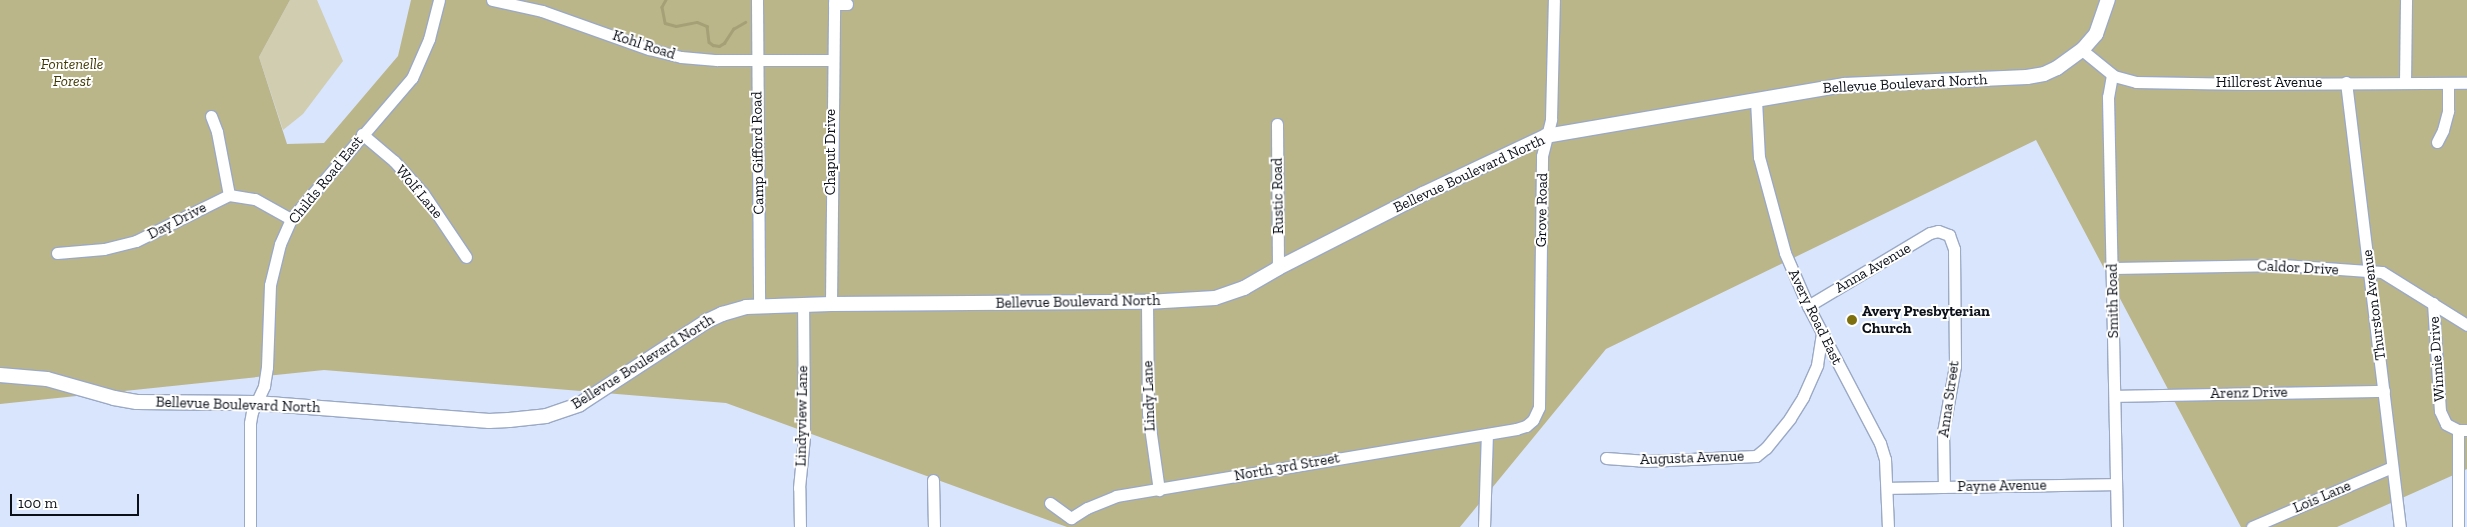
<!DOCTYPE html>
<style>
body{margin:0}
#map{position:relative;width:2467px;height:527px;overflow:hidden;background:#d8e5fc;font-family:"Zilla Slab",serif}
div>[style]{position:absolute}
[style*='--x']{left:calc(var(--x)*1px);top:calc(var(--y)*1px);width:calc(var(--w)*1px);rotate:calc(var(--a)*1deg)}
.green>*{inset:0;background:#d1cdb1}
.forest>*{inset:0;background:#bbb58a}
.stream>*{height:2.5px;margin:-1.25px;padding:0 1.25px;transform-origin:1.25px;border-radius:1.25px;background:#a6a077}
.roads{filter:drop-shadow(1px 0 #9ba9c5) drop-shadow(-1px 0 #9ba9c5) drop-shadow(0 1px #9ba9c5) drop-shadow(0 -1px #9ba9c5)}
.minor>*{height:11px;margin:-5.5px;padding:0 5.5px;transform-origin:5.5px;border-radius:5.5px;background:#fff}
.major>*{height:14px;margin:-7px;padding:0 7px;transform-origin:7px;border-radius:7px;background:#fff}
.dots>*{width:14px;height:14px;translate:-50% -50%;box-sizing:border-box;border:2px solid #fff;border-radius:50%}
span{translate:-50% -50%;white-space:nowrap;text-align:center;line-height:1.15;-webkit-text-stroke:4px #fff;paint-order:stroke}
.street-label{font-size:15px;color:#0b1019}
.park-label{font-size:15px;color:#413901;font-style:italic}
.poi-label{font-size:15px;color:#0b1019;font-weight:700}
.left{translate:0 -50%;text-align:left}
.scale{position:absolute;left:10px;top:494px;width:129px;height:22px;box-sizing:border-box;border:2px solid #0b1019;border-top:0;padding-left:6px;font-size:15px;line-height:18px;white-space:nowrap;color:#0b1019;-webkit-text-stroke:4px #fff;paint-order:stroke}
</style>
<div id="map">
<div class="green">
<i style="clip-path:polygon(290px 0,317px 0,343px 61px,303px 114px,283px 130px,259px 57px)"></i>
</div>
<div class="forest">
<i style="clip-path:polygon(0 0,290px 0,259px 57px,287px 144px,324px 143px,398px 56px,411px 0,2467px 0,2467px 469px,2337px 527px,2241px 527px,2036px 140px,1606px 349px,1460px 527px,1067px 527px,726px 403px,324px 370px,0 404px)"></i>
</div>
<div class="stream">
<i style="--x:666;--y:0;--w:8;--a:120"></i>
<i style="--x:662;--y:7;--w:16;--a:79"></i>
<i style="--x:665;--y:23;--w:11;--a:15"></i>
<i style="--x:676;--y:26;--w:21;--a:-11"></i>
<i style="--x:697;--y:22;--w:11;--a:22"></i>
<i style="--x:707;--y:26;--w:16;--a:83"></i>
<i style="--x:709;--y:42;--w:5;--a:37"></i>
<i style="--x:713;--y:45;--w:6;--a:9"></i>
<i style="--x:719;--y:46;--w:6;--a:-31"></i>
<i style="--x:724;--y:43;--w:17;--a:-57"></i>
<i style="--x:733;--y:29;--w:14;--a:-30"></i>
</div>
<div class="roads">
<div class="minor">
<i style="--x:492;--y:0;--w:51;--a:12.4"></i>
<i style="--x:542;--y:11;--w:114;--a:19.6"></i>
<i style="--x:649;--y:49;--w:33;--a:14"></i>
<i style="--x:681;--y:57;--w:36;--a:5"></i>
<i style="--x:717;--y:60;--w:115;--a:0"></i>
<i style="--x:757;--y:0;--w:306;--a:89.6"></i>
<i style="--x:834;--y:4;--w:13;--a:0"></i>
<i style="--x:2082;--y:50;--w:41;--a:39.1"></i>
<i style="--x:2114;--y:76;--w:23;--a:15"></i>
<i style="--x:2136;--y:82;--w:110;--a:1"></i>
<i style="--x:2246;--y:84;--w:221;--a:-0.3"></i>
<i style="--x:2112;--y:75;--w:22;--a:100"></i>
<i style="--x:2108;--y:97;--w:430;--a:88.8"></i>
<i style="--x:2346;--y:82;--w:448;--a:83.1"></i>
<i style="--x:2405;--y:83;--w:83;--a:-89.3"></i>
<i style="--x:1756;--y:100;--w:57;--a:87"></i>
<i style="--x:1759;--y:157;--w:99;--a:74.8"></i>
<i style="--x:1785;--y:253;--w:58;--a:66.5"></i>
<i style="--x:1808;--y:306;--w:155;--a:62.3"></i>
<i style="--x:1880;--y:443;--w:17;--a:73"></i>
<i style="--x:1885;--y:459;--w:68;--a:87.5"></i>
<i style="--x:211;--y:116;--w:17;--a:69"></i>
<i style="--x:217;--y:132;--w:64;--a:79.2"></i>
<i style="--x:1277;--y:124;--w:144;--a:89.6"></i>
<i style="--x:362;--y:134;--w:42;--a:40.2"></i>
<i style="--x:394;--y:161;--w:43;--a:47.8"></i>
<i style="--x:423;--y:193;--w:77;--a:56.1"></i>
<i style="--x:2437;--y:142;--w:13;--a:-63"></i>
<i style="--x:2443;--y:130;--w:20;--a:-75"></i>
<i style="--x:2448;--y:111;--w:28;--a:-90"></i>
<i style="--x:57;--y:253;--w:47;--a:-4.9"></i>
<i style="--x:104;--y:249;--w:33;--a:-14"></i>
<i style="--x:136;--y:241;--w:104;--a:-26.3"></i>
<i style="--x:229;--y:195;--w:26;--a:9"></i>
<i style="--x:255;--y:199;--w:41;--a:29.1"></i>
<i style="--x:2113;--y:268;--w:170;--a:-1"></i>
<i style="--x:2283;--y:265;--w:99;--a:4"></i>
<i style="--x:2382;--y:272;--w:100;--a:31.9"></i>
<i style="--x:1147;--y:302;--w:111;--a:89.5"></i>
<i style="--x:1148;--y:413;--w:78;--a:81.9"></i>
<i style="--x:2433;--y:303;--w:108;--a:86.3"></i>
<i style="--x:2440;--y:411;--w:14;--a:65"></i>
<i style="--x:2446;--y:424;--w:13;--a:27"></i>
<i style="--x:2458;--y:430;--w:9;--a:0"></i>
<i style="--x:831;--y:304;--w:304;--a:-89.4"></i>
<i style="--x:1808;--y:306;--w:142;--a:-30.9"></i>
<i style="--x:1930;--y:233;--w:8;--a:-14"></i>
<i style="--x:1938;--y:231;--w:12;--a:20"></i>
<i style="--x:1949;--y:235;--w:15;--a:70"></i>
<i style="--x:1954;--y:249;--w:117;--a:89.5"></i>
<i style="--x:1955;--y:366;--w:67;--a:100.3"></i>
<i style="--x:1943;--y:432;--w:55;--a:89"></i>
<i style="--x:2115;--y:396;--w:269;--a:-1.1"></i>
<i style="--x:2458;--y:430;--w:97;--a:90"></i>
<i style="--x:1606;--y:458;--w:41;--a:4.2"></i>
<i style="--x:1647;--y:461;--w:109;--a:-2.6"></i>
<i style="--x:1756;--y:456;--w:13;--a:-39"></i>
<i style="--x:1766;--y:448;--w:38;--a:-51"></i>
<i style="--x:1790;--y:418;--w:25;--a:-58"></i>
<i style="--x:1803;--y:397;--w:35;--a:-66"></i>
<i style="--x:1817;--y:365;--w:31;--a:-81"></i>
<i style="--x:933;--y:480;--w:47;--a:88.8"></i>
<i style="--x:1887;--y:488;--w:229;--a:-1"></i>
<i style="--x:1050;--y:503;--w:26;--a:36"></i>
<i style="--x:1071;--y:518;--w:19;--a:-32"></i>
<i style="--x:1087;--y:508;--w:31;--a:-22"></i>
<i style="--x:1116;--y:496;--w:406;--a:-9.5"></i>
<i style="--x:1516;--y:429;--w:10;--a:-17"></i>
<i style="--x:1526;--y:426;--w:9;--a:-41"></i>
<i style="--x:1533;--y:420;--w:14;--a:-65"></i>
<i style="--x:1539;--y:407;--w:251;--a:-89.3"></i>
<i style="--x:1542;--y:156;--w:38;--a:-76"></i>
<i style="--x:1551;--y:119;--w:119;--a:-88.6"></i>
<i style="--x:250;--y:527;--w:104;--a:-90"></i>
<i style="--x:250;--y:423;--w:11;--a:-80"></i>
<i style="--x:252;--y:412;--w:29;--a:-65"></i>
<i style="--x:264;--y:386;--w:19;--a:-81"></i>
<i style="--x:267;--y:367;--w:82;--a:-87.9"></i>
<i style="--x:270;--y:285;--w:42;--a:-76.3"></i>
<i style="--x:280;--y:244;--w:27;--a:-66"></i>
<i style="--x:291;--y:219;--w:186;--a:-49.4"></i>
<i style="--x:412;--y:78;--w:43;--a:-66.4"></i>
<i style="--x:429;--y:39;--w:40;--a:-75.6"></i>
<i style="--x:800;--y:527;--w:39;--a:-91"></i>
<i style="--x:799;--y:488;--w:51;--a:-84.4"></i>
<i style="--x:804;--y:437;--w:132;--a:-90.4"></i>
<i style="--x:1484;--y:527;--w:93;--a:-88.2"></i>
<i style="--x:2252;--y:527;--w:152;--a:-23.2"></i>
</div>
<div class="major">
<i style="--x:0;--y:375;--w:47;--a:4.9"></i>
<i style="--x:47;--y:379;--w:70;--a:15.8"></i>
<i style="--x:114;--y:398;--w:23;--a:10"></i>
<i style="--x:137;--y:402;--w:119;--a:0.5"></i>
<i style="--x:256;--y:403;--w:234;--a:4.4"></i>
<i style="--x:489;--y:421;--w:20;--a:-3"></i>
<i style="--x:509;--y:420;--w:37;--a:-6"></i>
<i style="--x:546;--y:416;--w:36;--a:-19"></i>
<i style="--x:580;--y:404;--w:152;--a:-33.2"></i>
<i style="--x:707;--y:321;--w:17;--a:-25"></i>
<i style="--x:722;--y:314;--w:25;--a:-16"></i>
<i style="--x:746;--y:307;--w:85;--a:-2"></i>
<i style="--x:831;--y:304;--w:316;--a:-0.4"></i>
<i style="--x:1147;--y:302;--w:68;--a:-3.4"></i>
<i style="--x:1215;--y:298;--w:31;--a:-19"></i>
<i style="--x:1244;--y:288;--w:39;--a:-30"></i>
<i style="--x:1278;--y:268;--w:163;--a:-27"></i>
<i style="--x:1423;--y:194;--w:136;--a:-25.2"></i>
<i style="--x:1546;--y:136;--w:302;--a:-9.7"></i>
<i style="--x:1844;--y:85;--w:183;--a:-2.5"></i>
<i style="--x:2027;--y:77;--w:17;--a:-10"></i>
<i style="--x:2044;--y:74;--w:14;--a:-25"></i>
<i style="--x:2057;--y:68;--w:32;--a:-36"></i>
<i style="--x:2083;--y:49;--w:20;--a:-49"></i>
<i style="--x:2096;--y:34;--w:36;--a:-71"></i>
</div>
</div>
<div class="dots">
<i style="left:1852px;top:320px;background:#7d6f0e"></i>
</div>
<div class="street-label">
<span style="left:644px;top:45px;rotate:18deg">Kohl Road</span>
<span style="left:2269px;top:83px">Hillcrest Avenue</span>
<span style="left:1905px;top:84px;rotate:-3deg">Bellevue Boulevard North</span>
<span style="left:831px;top:152px;rotate:-90deg">Chaput Drive</span>
<span style="left:758px;top:153px;rotate:-91deg">Camp Gifford Road</span>
<span style="left:1469px;top:174px;rotate:-25deg">Bellevue Boulevard North</span>
<span style="left:326px;top:180px;rotate:-51deg">Childs Road East</span>
<span style="left:419px;top:192px;rotate:50deg">Wolf Lane</span>
<span style="left:1278px;top:196px;rotate:-91deg">Rustic Road</span>
<span style="left:1542px;top:210px;rotate:-89deg">Grove Road</span>
<span style="left:177px;top:221px;rotate:-27deg">Day Drive</span>
<span style="left:1873px;top:268px;rotate:-30deg">Anna Avenue</span>
<span style="left:2298px;top:268px;rotate:3deg">Caldor Drive</span>
<span style="left:2113px;top:301px;rotate:-91deg">Smith Road</span>
<span style="left:1078px;top:302px;rotate:-1deg">Bellevue Boulevard North</span>
<span style="left:2374px;top:305px;rotate:-97deg">Thurston Avenue</span>
<span style="left:1815px;top:317px;rotate:64deg">Avery Road East</span>
<span style="left:2437px;top:359px;rotate:-94deg">Winnie Drive</span>
<span style="left:643px;top:362px;rotate:-32deg">Bellevue Boulevard North</span>
<span style="left:2249px;top:393px;rotate:-1deg">Arenz Drive</span>
<span style="left:1149px;top:396px;rotate:-92deg">Lindy Lane</span>
<span style="left:1949px;top:399px;rotate:-82deg">Anna Street</span>
<span style="left:238px;top:405px;rotate:2deg">Bellevue Boulevard North</span>
<span style="left:802px;top:416px;rotate:-89deg">Lindyview Lane</span>
<span style="left:1692px;top:458px;rotate:-2deg">Augusta Avenue</span>
<span style="left:1287px;top:467px;rotate:-10deg">North 3rd Street</span>
<span style="left:2002px;top:486px;rotate:-1deg">Payne Avenue</span>
<span style="left:2322px;top:497px;rotate:-23deg">Lois Lane</span>
</div>
<div class="park-label">
<span style="left:72px;top:73px">Fontenelle<br>Forest</span>
</div>
<div class="poi-label">
<span class="left" style="left:1862px;top:320px">Avery Presbyterian<br>Church</span>
</div>
<div class="scale">100 m</div>
</div>
